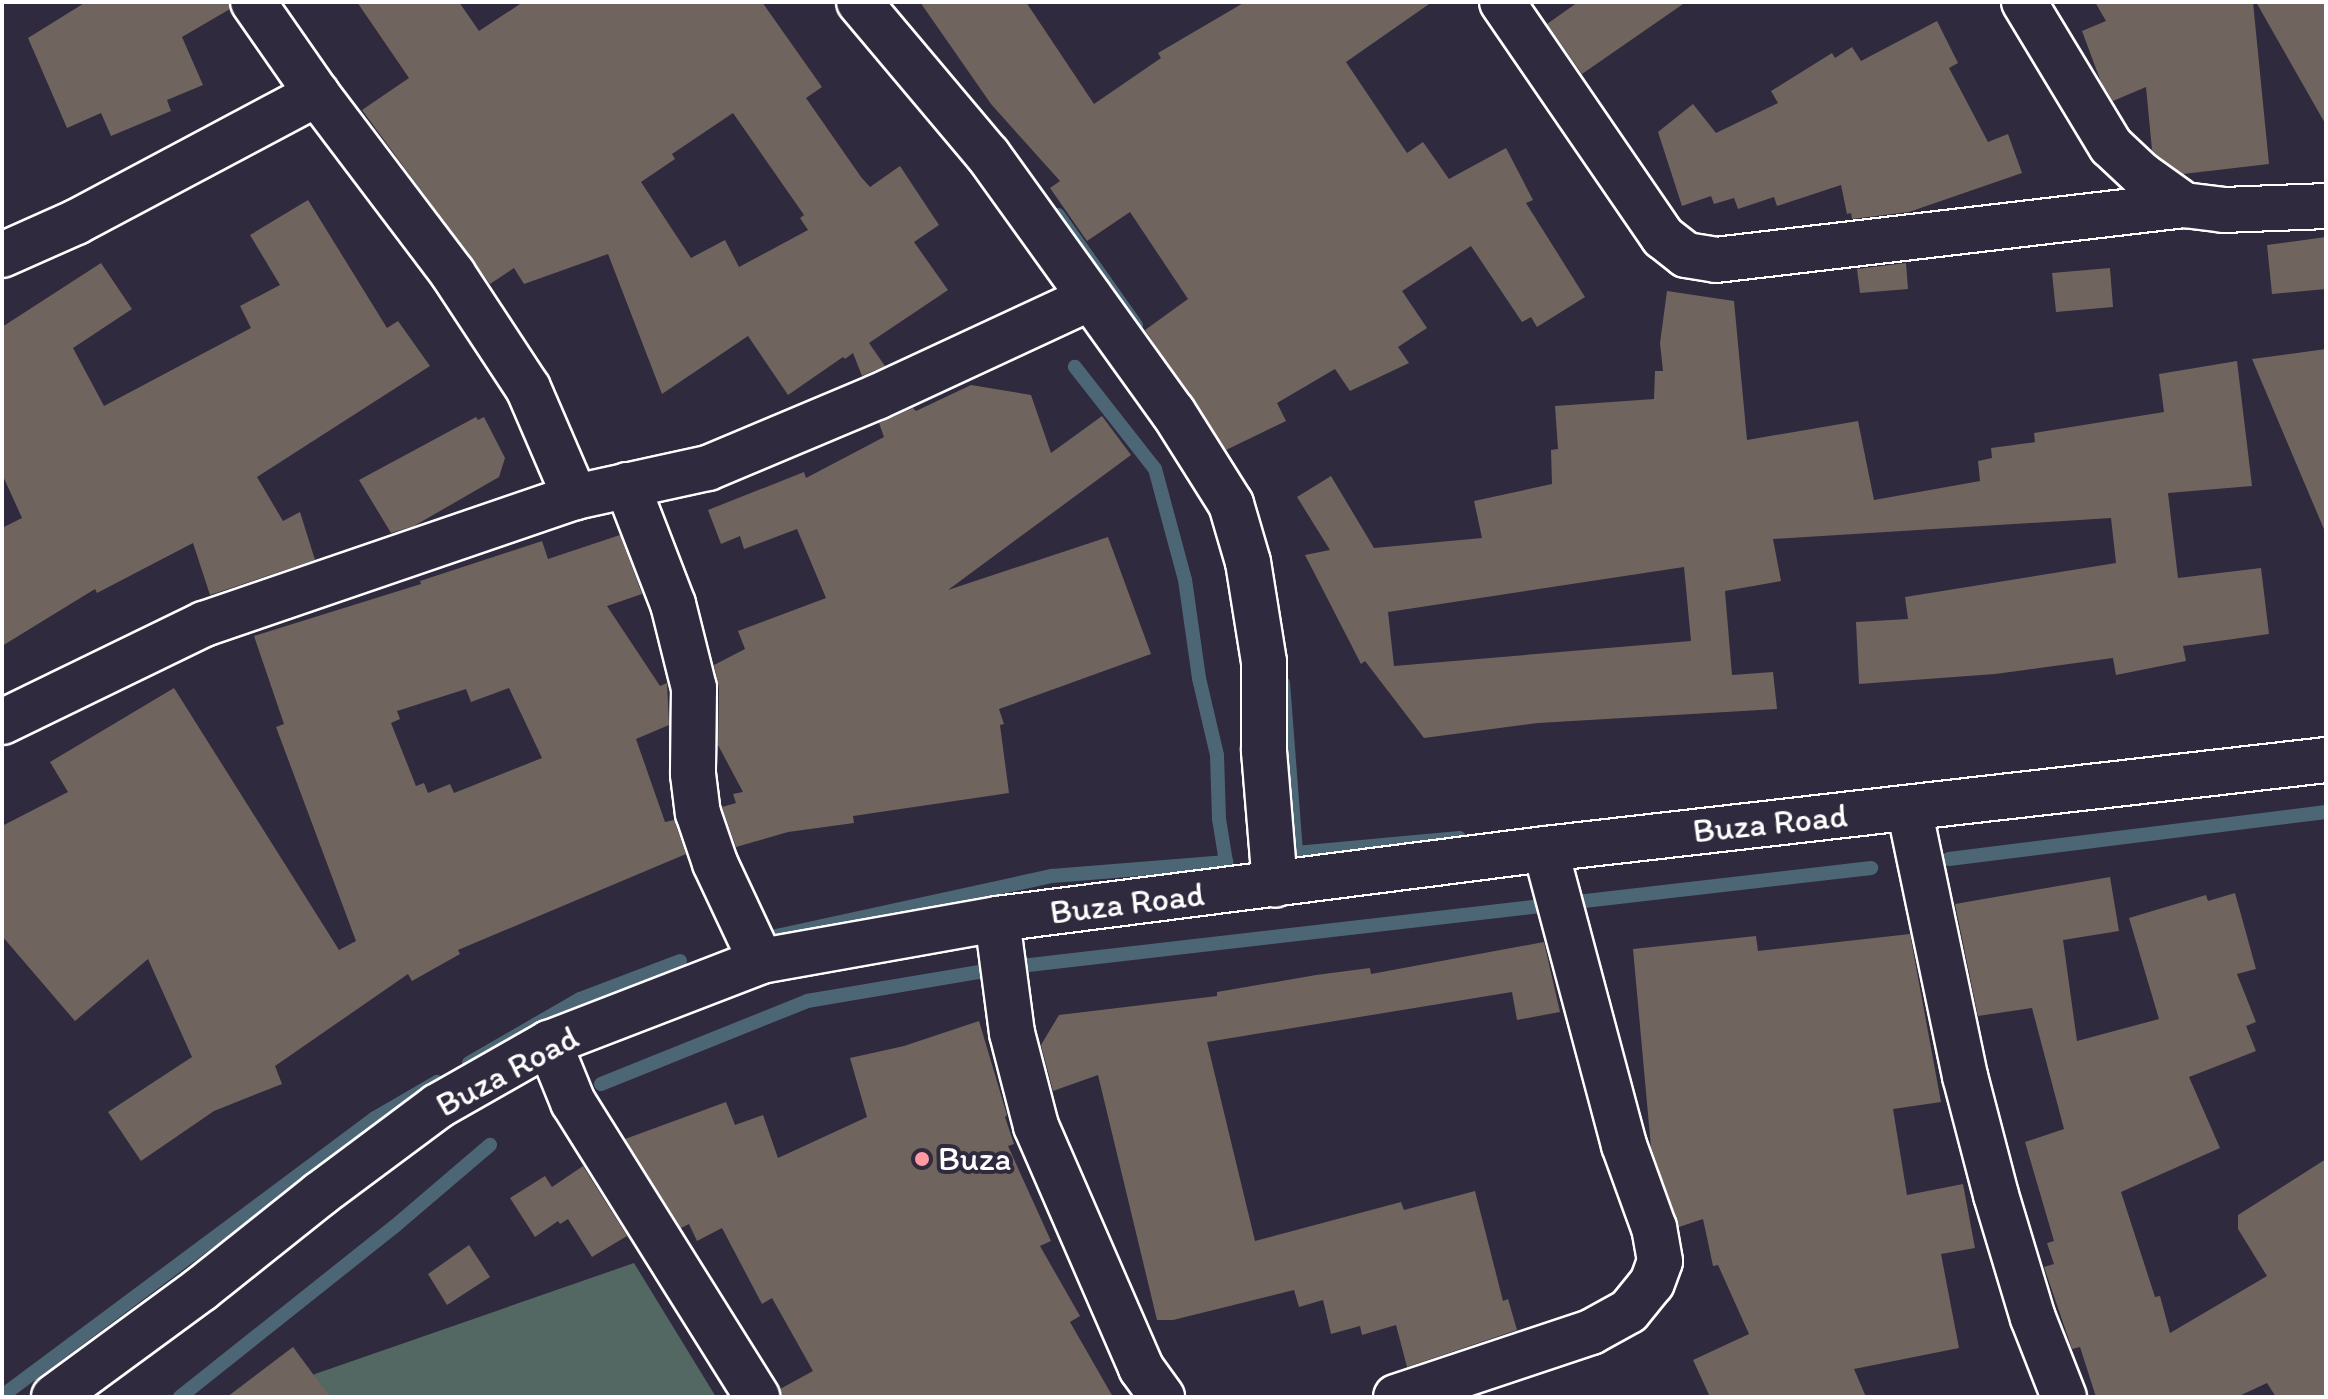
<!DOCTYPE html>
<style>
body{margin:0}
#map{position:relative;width:2328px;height:1399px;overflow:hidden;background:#2f2a3d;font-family:Itim,sans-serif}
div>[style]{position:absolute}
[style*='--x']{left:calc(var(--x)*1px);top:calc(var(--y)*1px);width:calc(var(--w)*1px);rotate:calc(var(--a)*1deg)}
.green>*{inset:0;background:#536862}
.stream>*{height:14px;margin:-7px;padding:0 7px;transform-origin:7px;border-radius:7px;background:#4d6676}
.building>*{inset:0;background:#70645f}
.roads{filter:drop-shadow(2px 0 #fff) drop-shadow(-2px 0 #fff) drop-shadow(0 2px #fff) drop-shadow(0 -2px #fff)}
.minor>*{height:44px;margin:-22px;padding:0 22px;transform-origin:22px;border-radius:22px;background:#2f2a3d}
.major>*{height:44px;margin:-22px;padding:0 22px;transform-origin:22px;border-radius:22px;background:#2f2a3d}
.dots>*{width:22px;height:22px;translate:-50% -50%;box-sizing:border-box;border:4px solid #2f2a3d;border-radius:50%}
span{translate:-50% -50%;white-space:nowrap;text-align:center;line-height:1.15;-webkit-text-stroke:8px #2f2a3d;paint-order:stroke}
.street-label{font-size:34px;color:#fff}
.poi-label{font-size:34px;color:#fff}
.left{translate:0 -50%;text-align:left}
.frame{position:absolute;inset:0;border:4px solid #fff;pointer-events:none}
</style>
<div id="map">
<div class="green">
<i style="clip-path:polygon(634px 1263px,716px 1397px,273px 1397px,315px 1374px)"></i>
</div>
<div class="stream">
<i style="--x:1058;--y:215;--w:135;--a:54.7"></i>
<i style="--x:1283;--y:683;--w:170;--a:85.6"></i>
<i style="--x:1296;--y:853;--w:164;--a:-5.3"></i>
<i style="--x:1949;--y:859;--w:380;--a:-7.1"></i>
<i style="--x:758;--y:940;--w:301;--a:-12.3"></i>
<i style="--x:1052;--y:876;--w:175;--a:-4.6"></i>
<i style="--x:1226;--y:862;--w:44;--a:-99.2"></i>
<i style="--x:1219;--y:819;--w:64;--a:-91.8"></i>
<i style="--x:1217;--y:755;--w:79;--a:-103.2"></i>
<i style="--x:1199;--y:678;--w:99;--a:-98.1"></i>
<i style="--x:1185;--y:580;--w:115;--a:-105.1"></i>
<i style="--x:1155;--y:469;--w:130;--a:-128.1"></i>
<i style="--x:469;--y:1063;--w:128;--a:-30"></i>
<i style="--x:580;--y:999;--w:107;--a:-20.8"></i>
<i style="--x:601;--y:1084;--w:222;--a:-21.9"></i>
<i style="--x:807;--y:1001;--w:199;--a:-9.6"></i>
<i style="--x:1003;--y:968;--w:874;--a:-6.57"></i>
<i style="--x:2;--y:1396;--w:465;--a:-36.7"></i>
<i style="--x:375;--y:1118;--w:72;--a:-30.1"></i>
<i style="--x:180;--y:1397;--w:275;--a:-38.5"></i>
<i style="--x:395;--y:1226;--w:125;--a:-40.5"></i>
</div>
<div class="building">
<i style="clip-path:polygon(86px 2px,228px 2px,230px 9px,182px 37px,203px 85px,167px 100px,171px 111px,111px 136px,101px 113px,67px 128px,28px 38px)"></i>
<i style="clip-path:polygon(evenodd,357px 2px,459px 2px,479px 31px,523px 2px,762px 2px,822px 87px,806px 98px,861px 177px,870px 187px,900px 166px,939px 225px,914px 242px,948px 290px,869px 343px,885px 366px,862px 376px,853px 353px,845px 359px,843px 357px,788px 395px,748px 336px,662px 394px,608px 254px,524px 284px,514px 268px,490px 284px,362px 110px,409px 78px,357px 2px,733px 113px,804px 215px,800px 218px,808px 230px,739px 267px,725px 240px,691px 258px,641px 182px,675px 159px,672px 154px,733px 113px)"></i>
<i style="clip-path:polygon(920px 2px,1026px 2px,1094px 104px,1161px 58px,1158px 53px,1245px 2px,1432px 2px,1346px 62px,1407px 153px,1423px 142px,1449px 179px,1506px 148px,1533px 200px,1526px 203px,1585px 297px,1537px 327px,1531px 317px,1522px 322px,1471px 246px,1402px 291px,1427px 328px,1398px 347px,1409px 363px,1350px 391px,1335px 369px,1277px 403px,1286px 421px,1226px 450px,1145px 330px,1188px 299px,1130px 212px,1087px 241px,1050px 188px,1060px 181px,991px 104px)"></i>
<i style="clip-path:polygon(1578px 2px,1686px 2px,1582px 74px,1547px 24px)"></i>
<i style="clip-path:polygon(2095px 2px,2253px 2px,2269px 164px,2183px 174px,2158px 156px,2152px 150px,2146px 87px,2113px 101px,2101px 82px,2082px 31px,2106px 21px)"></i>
<i style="clip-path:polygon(2256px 2px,2326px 2px,2326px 125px)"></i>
<i style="clip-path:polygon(1937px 21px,1958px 63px,1949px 68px,1988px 142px,2008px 134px,2022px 173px,1909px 212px,1852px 219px,1851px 213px,1847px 214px,1841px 185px,1777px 206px,1774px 197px,1738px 209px,1734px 198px,1714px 204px,1711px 196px,1682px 206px,1658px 132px,1693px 104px,1716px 133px,1778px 103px,1771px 91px,1832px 53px,1835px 58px,1852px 47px,1861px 61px)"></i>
<i style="clip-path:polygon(308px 200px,387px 328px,398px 321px,430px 366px,257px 477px,283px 521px,300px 512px,315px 560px,210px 595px,193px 543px,97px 593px,95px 589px,2px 646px,2px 528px,22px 518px,2px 474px,2px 327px,101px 263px,132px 309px,73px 348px,104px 406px,251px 328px,240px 306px,280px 285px,250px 235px)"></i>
<i style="clip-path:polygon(2326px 237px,2326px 289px,2272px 294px,2267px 245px)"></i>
<i style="clip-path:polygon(1906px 263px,1908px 289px,1860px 293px,1857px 269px)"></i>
<i style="clip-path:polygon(2110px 268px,2113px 307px,2056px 312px,2052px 273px)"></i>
<i style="clip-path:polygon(evenodd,1667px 291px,1734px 301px,1747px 440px,1858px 421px,1874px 500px,1980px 481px,1978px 461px,1992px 458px,1991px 448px,2035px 442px,2034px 433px,2164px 412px,2159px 374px,2237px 361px,2252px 486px,2168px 493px,2178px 578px,2261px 568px,2269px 634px,2183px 646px,2186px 661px,2116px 675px,2113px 658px,1995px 674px,1859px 684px,1856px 622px,1908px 619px,1905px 597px,2116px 563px,2111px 518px,1773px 539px,1781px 581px,1725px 591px,1732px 675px,1773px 672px,1777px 709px,1538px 723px,1424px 738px,1365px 661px,1361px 664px,1305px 555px,1330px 550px,1297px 497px,1331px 476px,1374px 548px,1482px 538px,1474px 501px,1552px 484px,1551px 450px,1558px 449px,1555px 406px,1654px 399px,1655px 371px,1663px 371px,1660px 343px,1667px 291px,1684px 567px,1691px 641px,1394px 666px,1388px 612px,1684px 567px)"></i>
<i style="clip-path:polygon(2326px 349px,2326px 534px,2252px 359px)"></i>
<i style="clip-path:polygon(971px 385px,1031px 395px,1051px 453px,1102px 416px,1131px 455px,948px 590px,1108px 537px,1151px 654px,999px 709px,1004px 724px,1000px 725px,1009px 793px,853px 816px,854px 823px,788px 832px,736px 847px,722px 807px,736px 803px,733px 794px,743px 792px,718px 745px,719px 688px,714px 665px,745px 649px,738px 631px,826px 598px,797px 529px,744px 549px,740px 536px,721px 544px,708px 510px,804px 472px,806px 478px,884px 437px,879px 423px,913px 408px,916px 411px)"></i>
<i style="clip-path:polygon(476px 417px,478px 420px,484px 417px,505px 458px,499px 477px,414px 526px,391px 533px,359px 480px)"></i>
<i style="clip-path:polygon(evenodd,620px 535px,642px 594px,607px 606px,660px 686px,667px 683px,669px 725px,636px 739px,665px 822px,674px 820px,686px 854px,458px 950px,460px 954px,412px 981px,408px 974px,275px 1066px,282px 1084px,214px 1111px,141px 1161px,108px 1112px,192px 1057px,148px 959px,75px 1021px,2px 936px,2px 826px,68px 792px,50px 762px,174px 688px,339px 950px,356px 941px,276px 727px,284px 724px,254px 636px,421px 584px,420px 581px,542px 541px,548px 559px,620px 535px,509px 688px,542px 758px,454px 793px,450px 784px,428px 793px,424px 783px,416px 786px,391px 723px,400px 719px,397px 711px,466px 689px,471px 702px,509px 688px)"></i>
<i style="clip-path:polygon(2110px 877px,2119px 931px,2063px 940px,2077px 1041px,2159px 1019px,2129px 918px,2206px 895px,2208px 901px,2235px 893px,2256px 969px,2237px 974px,2256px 1022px,2246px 1026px,2256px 1051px,2189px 1077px,2220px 1148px,2121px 1192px,2155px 1297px,2160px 1296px,2170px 1333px,2267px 1276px,2238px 1229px,2238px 1215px,2326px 1159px,2326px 1397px,2276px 1397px,2267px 1383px,2237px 1397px,2096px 1397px,2080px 1347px,2072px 1349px,2044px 1267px,2054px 1264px,2047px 1243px,2054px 1241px,2025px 1142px,2064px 1129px,2032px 1008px,1978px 1016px,1955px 904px)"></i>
<i style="clip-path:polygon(1910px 934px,1941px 1102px,1893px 1109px,1907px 1195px,1963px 1184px,1975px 1248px,1941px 1254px,1959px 1348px,1854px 1369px,1866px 1397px,1710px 1397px,1693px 1360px,1749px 1334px,1718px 1265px,1713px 1266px,1703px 1219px,1679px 1227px,1651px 1147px,1633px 949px,1756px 936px,1758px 951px)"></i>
<i style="clip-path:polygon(1544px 942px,1560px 1012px,1517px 1020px,1512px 992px,1207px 1042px,1255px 1241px,1401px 1202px,1404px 1210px,1475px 1191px,1503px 1301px,1508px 1299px,1517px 1330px,1407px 1367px,1396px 1325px,1362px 1335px,1360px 1326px,1331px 1334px,1323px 1300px,1299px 1307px,1294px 1290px,1173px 1320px,1157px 1320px,1098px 1075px,1053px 1091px,1041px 1045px,1059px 1015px,1217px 996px,1217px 992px,1316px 975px,1370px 968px,1371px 974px)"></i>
<i style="clip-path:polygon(979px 1021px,1007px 1115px,1005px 1117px,1014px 1144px,1008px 1146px,1051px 1241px,1040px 1246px,1080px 1316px,1070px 1322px,1113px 1397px,782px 1397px,780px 1389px,813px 1371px,772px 1298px,762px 1304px,722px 1228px,697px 1241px,689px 1224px,681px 1228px,625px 1139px,726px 1102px,735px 1125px,763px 1115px,778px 1158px,867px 1117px,850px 1058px,904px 1046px)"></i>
<i style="clip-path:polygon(583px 1166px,627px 1236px,592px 1257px,568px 1219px,560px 1224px,558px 1221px,535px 1237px,510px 1198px,545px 1176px,552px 1187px)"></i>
<i style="clip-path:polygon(469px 1245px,490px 1277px,447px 1305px,428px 1274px)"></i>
<i style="clip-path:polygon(293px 1347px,330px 1397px,227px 1397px)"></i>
</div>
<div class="roads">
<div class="minor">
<i style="--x:253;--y:2;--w:112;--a:55.2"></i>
<i style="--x:317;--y:94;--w:226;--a:52.9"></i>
<i style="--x:453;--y:274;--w:136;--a:56.7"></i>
<i style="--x:528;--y:388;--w:119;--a:66.7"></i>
<i style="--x:859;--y:2;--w:200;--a:49.9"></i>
<i style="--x:988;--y:155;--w:317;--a:54.3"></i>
<i style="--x:1173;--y:412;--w:109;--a:57.8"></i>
<i style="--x:1231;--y:504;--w:60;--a:73.7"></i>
<i style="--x:1248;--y:562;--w:101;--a:80.9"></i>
<i style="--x:1264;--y:662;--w:89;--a:90"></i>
<i style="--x:1264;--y:751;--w:134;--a:85.3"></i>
<i style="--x:1502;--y:2;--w:285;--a:55.6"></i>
<i style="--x:1663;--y:237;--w:29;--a:38"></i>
<i style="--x:1686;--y:255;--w:30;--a:9"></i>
<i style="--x:1716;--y:260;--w:471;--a:-6.7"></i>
<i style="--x:2024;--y:2;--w:168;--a:58.9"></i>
<i style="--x:2111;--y:146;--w:42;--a:43.1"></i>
<i style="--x:2142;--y:175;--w:52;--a:35.5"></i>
<i style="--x:2184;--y:205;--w:39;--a:7"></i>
<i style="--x:2223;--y:210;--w:103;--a:-2.2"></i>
<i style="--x:2;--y:255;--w:81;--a:-24"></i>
<i style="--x:76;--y:222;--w:273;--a:-28"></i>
<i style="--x:627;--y:485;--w:128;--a:68.9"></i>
<i style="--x:673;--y:604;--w:87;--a:76"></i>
<i style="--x:694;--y:688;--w:86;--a:90.7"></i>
<i style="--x:693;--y:774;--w:39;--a:83"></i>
<i style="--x:698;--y:813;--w:53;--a:71.2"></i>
<i style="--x:715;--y:863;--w:108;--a:64.9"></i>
<i style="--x:2;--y:722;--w:225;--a:-25.9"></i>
<i style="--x:204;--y:624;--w:392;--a:-18.9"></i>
<i style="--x:575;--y:497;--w:136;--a:-12.3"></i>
<i style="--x:708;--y:468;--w:183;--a:-22.8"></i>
<i style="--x:877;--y:397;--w:235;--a:-24.9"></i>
<i style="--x:1909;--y:808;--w:274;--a:78.2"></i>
<i style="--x:1965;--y:1076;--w:123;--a:75.4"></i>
<i style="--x:1996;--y:1195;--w:128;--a:73.3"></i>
<i style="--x:2033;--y:1318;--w:85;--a:68.6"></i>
<i style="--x:997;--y:919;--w:115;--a:82.5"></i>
<i style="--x:1012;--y:1033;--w:96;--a:75.5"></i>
<i style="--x:1036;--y:1126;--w:264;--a:66.5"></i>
<i style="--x:1141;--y:1368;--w:36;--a:54"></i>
<i style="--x:549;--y:1043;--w:64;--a:67.9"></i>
<i style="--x:573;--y:1102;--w:348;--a:58"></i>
<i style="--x:1396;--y:1397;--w:206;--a:-18.4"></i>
<i style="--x:1591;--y:1332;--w:43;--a:-28.9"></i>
<i style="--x:1629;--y:1311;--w:36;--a:-51"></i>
<i style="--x:1652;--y:1283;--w:23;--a:-70"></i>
<i style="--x:1660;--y:1261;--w:34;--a:-100"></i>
<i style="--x:1654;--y:1228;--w:88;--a:-109.9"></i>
<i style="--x:1624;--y:1145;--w:306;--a:-104.9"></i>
</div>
<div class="major">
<i style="--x:54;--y:1397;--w:182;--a:-36.3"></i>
<i style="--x:201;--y:1289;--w:152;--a:-38.6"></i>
<i style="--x:320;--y:1194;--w:147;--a:-36.7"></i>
<i style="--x:438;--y:1106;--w:128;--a:-29.6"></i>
<i style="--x:549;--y:1043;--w:227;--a:-21.1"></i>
<i style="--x:761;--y:961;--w:240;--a:-10.1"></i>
<i style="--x:997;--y:919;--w:552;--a:-7.28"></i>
<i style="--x:1545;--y:849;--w:786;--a:-6.5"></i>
</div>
</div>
<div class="dots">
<i style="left:922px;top:1159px;background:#ff9aa2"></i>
</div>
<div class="street-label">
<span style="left:1770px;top:823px;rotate:-6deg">Buza Road</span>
<span style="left:1127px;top:903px;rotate:-7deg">Buza Road</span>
<span style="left:507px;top:1071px;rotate:-28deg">Buza Road</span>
</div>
<div class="poi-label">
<span class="left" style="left:938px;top:1159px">Buza</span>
</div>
<div class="frame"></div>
</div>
